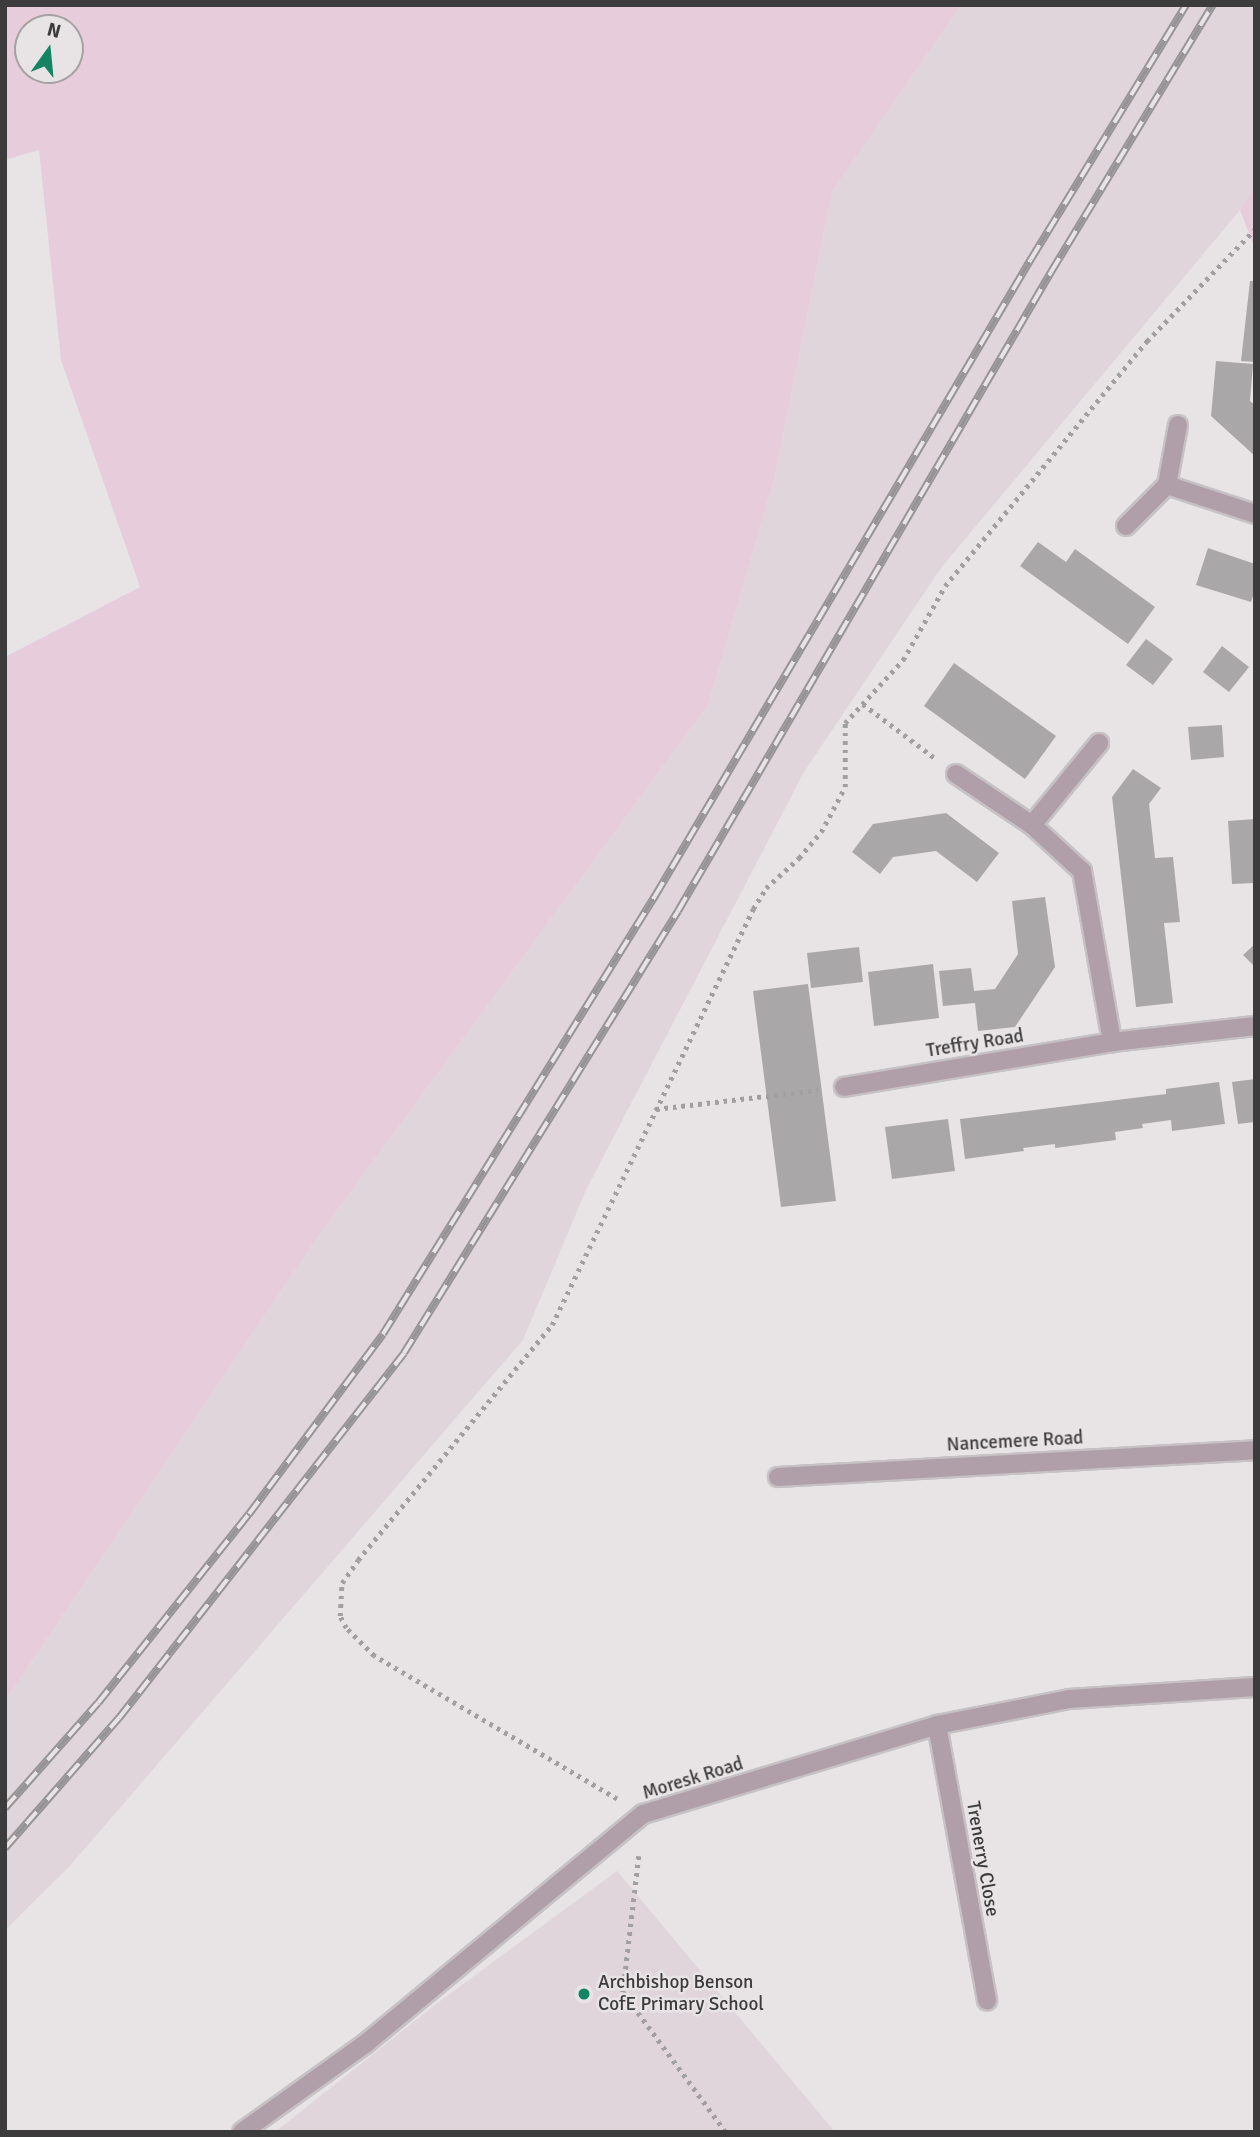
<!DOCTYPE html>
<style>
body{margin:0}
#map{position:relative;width:1260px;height:2137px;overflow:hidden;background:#e8e4e6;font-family:Signika,sans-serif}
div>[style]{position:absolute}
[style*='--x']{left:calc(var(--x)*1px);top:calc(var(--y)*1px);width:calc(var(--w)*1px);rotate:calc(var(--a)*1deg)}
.built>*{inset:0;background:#e0d5db}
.green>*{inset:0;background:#e7cddb}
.building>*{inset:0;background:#aaa7a9}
.path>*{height:4.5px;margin-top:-2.25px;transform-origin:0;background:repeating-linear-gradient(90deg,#a19fa0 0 3.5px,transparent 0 8.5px)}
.roads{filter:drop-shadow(2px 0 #c6c2c4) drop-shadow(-2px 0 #c6c2c4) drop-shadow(0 2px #c6c2c4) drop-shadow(0 -2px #c6c2c4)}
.minor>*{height:18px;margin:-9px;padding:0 9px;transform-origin:9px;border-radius:9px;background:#b09ea8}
.rail>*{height:8px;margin-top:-4px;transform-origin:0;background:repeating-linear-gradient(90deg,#e8e4e6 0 16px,#979496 0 32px);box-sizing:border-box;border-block:2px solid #979496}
.dots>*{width:19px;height:19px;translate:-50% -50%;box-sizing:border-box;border:4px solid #e8e4e6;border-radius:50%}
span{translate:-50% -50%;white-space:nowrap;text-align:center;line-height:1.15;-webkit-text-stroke:5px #e8e4e6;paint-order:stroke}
.street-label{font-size:19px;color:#3d3c3d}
.poi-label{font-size:19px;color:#3d3c3d}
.left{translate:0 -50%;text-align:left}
.frame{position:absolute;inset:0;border:7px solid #3d3c3d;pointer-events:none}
.north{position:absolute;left:14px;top:14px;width:70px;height:70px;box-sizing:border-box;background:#e8e4e6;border:2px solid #a4a1a2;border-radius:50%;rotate:15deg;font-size:19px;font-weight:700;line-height:28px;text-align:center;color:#3d3c3d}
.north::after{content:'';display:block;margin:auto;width:24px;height:32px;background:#148462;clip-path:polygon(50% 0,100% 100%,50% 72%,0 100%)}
</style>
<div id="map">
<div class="built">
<i style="clip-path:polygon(961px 5px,1255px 5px,1255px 185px,1240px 210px,941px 568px,804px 772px,586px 1190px,523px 1340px,69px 1867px,5px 1930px,5px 1701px,317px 1238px,708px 705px,774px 480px,832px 192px)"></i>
<i style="clip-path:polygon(617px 1871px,835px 2132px,275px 2132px,436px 2004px)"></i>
</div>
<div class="green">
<i style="clip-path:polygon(evenodd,5px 5px,961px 5px,832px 192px,774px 480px,708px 705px,317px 1238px,5px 1701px,5px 657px,140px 587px,61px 360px,39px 150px,5px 160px,5px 5px,28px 28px,70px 28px,70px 70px,28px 70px,28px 28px)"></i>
<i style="clip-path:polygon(1255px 185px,1255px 249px,1240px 210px)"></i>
</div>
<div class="building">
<i style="clip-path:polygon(1250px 281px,1255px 281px,1255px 362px,1241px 361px)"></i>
<i style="clip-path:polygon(1216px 361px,1253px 364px,1250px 401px,1255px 405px,1255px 456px,1211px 416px)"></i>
<i style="clip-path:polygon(1038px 542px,1066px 562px,1075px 549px,1155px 607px,1128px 644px,1020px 566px)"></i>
<i style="clip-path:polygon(1208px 548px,1255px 564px,1255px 590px,1251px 602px,1196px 585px)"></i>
<i style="clip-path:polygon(1146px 639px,1173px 659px,1153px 685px,1126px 665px)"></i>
<i style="clip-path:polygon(1222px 646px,1249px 667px,1229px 692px,1203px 672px)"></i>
<i style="clip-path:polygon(954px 663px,1056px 736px,1025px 779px,924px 706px)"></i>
<i style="clip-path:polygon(1222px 725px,1224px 757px,1191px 760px,1188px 727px)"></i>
<i style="clip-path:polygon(1133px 769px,1161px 788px,1149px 804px,1155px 858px,1173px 857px,1180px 922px,1164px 923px,1173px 1003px,1136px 1007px,1112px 797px)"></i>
<i style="clip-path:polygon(946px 813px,999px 853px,977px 882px,936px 851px,893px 857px,880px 874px,852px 852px,873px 824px)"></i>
<i style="clip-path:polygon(1255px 819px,1255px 883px,1232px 884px,1228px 821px)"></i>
<i style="clip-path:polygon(1045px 897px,1055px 967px,1015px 1027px,978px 1031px,975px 1003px,943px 1006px,939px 971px,971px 968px,974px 991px,995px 989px,1018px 954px,1012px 901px)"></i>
<i style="clip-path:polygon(1255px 944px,1255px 967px,1243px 955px)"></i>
<i style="clip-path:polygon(859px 947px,863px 982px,811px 988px,807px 953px)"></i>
<i style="clip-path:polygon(933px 964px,939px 1018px,874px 1026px,868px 972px)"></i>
<i style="clip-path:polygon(808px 984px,836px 1201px,781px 1207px,753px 991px)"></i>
<i style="clip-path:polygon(1255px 1079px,1255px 1122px,1238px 1124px,1232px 1082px)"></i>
<i style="clip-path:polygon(1219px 1082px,1225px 1124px,1172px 1131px,1171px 1120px,1142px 1124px,1143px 1128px,1115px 1132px,1116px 1140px,1055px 1148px,1055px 1144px,1023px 1148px,1024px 1151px,965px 1159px,960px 1119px,1166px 1094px,1166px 1089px)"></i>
<i style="clip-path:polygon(948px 1119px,955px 1171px,892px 1179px,885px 1127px)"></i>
</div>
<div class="path">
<i style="--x:863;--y:704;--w:90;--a:36.9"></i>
<i style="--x:656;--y:1109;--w:163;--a:-6.7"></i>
<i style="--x:617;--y:1799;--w:282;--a:-149.5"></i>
<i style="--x:374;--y:1656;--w:40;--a:-135"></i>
<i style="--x:346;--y:1628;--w:13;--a:-117"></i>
<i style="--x:340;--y:1616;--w:33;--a:-87"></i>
<i style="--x:342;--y:1583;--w:28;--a:-55"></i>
<i style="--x:358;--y:1560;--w:305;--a:-50.5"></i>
<i style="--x:552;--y:1325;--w:462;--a:-64.2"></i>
<i style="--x:753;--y:909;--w:25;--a:-58"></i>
<i style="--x:766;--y:888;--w:45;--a:-42.3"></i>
<i style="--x:799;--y:858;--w:34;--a:-50"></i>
<i style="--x:821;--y:832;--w:51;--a:-61.9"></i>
<i style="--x:845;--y:787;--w:64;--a:-90"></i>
<i style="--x:845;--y:723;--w:86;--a:-47.4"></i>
<i style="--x:903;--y:660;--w:85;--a:-60.4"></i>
<i style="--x:945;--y:586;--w:318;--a:-50.5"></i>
<i style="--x:1147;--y:341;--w:156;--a:-46"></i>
<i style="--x:639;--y:1856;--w:137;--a:96.7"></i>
<i style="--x:623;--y:1992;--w:174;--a:53.7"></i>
</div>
<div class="roads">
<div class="minor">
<i style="--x:1167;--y:485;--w:61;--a:-79.6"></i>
<i style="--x:1126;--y:526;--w:58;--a:-45"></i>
<i style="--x:1167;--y:485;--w:93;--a:18.2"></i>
<i style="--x:956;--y:774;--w:92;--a:33.9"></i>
<i style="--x:1032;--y:825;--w:68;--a:42.6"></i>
<i style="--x:1082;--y:871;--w:174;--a:80"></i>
<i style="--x:1032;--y:825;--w:106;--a:-50.7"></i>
<i style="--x:844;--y:1087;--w:272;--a:-9.5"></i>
<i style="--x:1112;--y:1042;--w:144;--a:-6.4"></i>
<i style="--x:778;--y:1477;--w:478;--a:-3.2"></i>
<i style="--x:937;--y:1725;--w:280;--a:79.7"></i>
<i style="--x:242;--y:2132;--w:151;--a:-35.6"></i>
<i style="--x:365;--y:2044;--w:361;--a:-39.6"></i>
<i style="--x:643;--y:1814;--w:307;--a:-16.8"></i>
<i style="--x:937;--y:1725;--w:135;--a:-11.1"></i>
<i style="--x:1069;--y:1699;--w:186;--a:-3.7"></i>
</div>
</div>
<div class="rail">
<i style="--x:5;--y:1808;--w:140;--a:-48.5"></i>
<i style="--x:98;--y:1703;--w:242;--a:-51.4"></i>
<i style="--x:249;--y:1514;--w:224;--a:-53.3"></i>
<i style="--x:383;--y:1334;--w:516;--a:-58.16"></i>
<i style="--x:655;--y:896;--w:740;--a:-59.45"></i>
<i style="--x:1031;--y:259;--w:298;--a:-58.6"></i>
<i style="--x:5;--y:1848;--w:173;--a:-48.8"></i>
<i style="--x:119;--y:1718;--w:463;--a:-52"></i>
<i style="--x:404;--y:1353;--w:520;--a:-58.2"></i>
<i style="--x:678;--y:911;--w:740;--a:-59.73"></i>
<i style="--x:1051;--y:272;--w:312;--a:-58.8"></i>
</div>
<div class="dots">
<i style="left:584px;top:1994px;background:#148462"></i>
</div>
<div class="street-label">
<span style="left:975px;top:1044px;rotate:-9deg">Treffry Road</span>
<span style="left:1015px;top:1442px;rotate:-3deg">Nancemere Road</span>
<span style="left:693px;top:1779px;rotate:-17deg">Moresk Road</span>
<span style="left:982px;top:1859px;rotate:80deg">Trenerry Close</span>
</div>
<div class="poi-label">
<span class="left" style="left:598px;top:1994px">Archbishop Benson<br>CofE Primary School</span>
</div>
<div class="frame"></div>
<div class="north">N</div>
</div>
